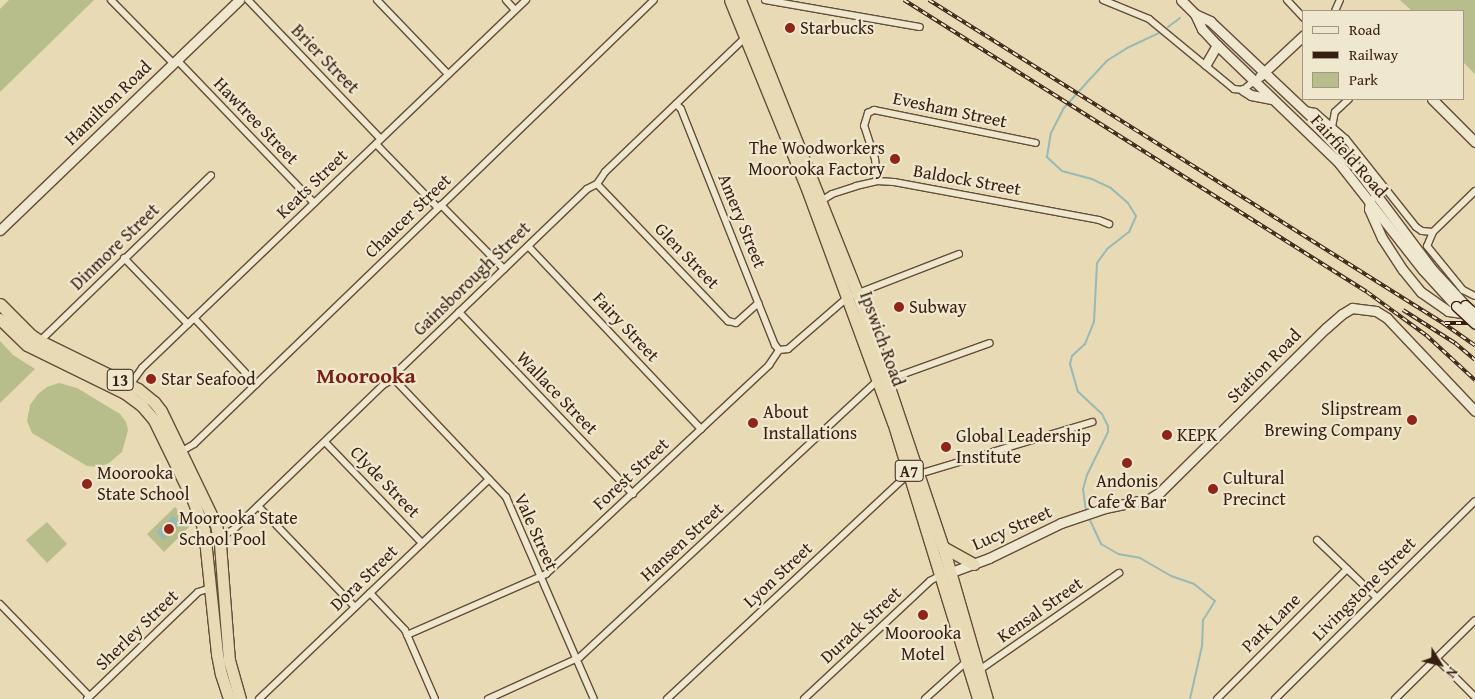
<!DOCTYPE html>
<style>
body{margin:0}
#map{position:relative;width:1475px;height:699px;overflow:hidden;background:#e7dab4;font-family:"Gentium Book Plus",serif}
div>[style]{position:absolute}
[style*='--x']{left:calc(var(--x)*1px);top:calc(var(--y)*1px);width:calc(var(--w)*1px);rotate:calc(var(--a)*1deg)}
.green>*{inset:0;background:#b8be8b}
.water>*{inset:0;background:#98b9b5}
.stream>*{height:2px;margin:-1px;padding:0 1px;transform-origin:1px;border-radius:1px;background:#98b9b5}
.roads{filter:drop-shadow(1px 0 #644d3a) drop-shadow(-1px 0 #644d3a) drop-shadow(0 1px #644d3a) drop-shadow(0 -1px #644d3a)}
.street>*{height:6px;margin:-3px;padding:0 3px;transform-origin:3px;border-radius:3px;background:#efe7ce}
.secondary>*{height:9px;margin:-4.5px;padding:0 4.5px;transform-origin:4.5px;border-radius:4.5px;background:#efe7ce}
.highway>*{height:11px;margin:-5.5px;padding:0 5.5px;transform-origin:5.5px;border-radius:5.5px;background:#e7dab4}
.rail>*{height:4px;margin-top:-2px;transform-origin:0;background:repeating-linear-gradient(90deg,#efe7ce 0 5.5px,#381e11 0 11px);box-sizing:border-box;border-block:1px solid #381e11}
.bridges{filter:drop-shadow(1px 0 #381e11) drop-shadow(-1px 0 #381e11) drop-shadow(0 1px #381e11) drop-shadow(0 -1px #381e11)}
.secondary-bridge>*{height:9px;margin:-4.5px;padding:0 4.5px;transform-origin:4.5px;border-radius:4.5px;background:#efe7ce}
.dots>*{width:14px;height:14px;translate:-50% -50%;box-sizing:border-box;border:2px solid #efe7ce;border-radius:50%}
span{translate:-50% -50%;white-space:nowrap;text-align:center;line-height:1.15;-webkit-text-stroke:4.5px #efe7ce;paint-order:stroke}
.shield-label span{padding:1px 4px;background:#efe7ce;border:1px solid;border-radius:4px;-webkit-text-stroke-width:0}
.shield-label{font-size:16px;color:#381e11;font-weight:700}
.poi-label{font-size:18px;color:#381e11}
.left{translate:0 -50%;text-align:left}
.right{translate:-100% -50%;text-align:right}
.street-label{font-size:18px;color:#381e11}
.district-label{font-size:22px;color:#7a1f14;font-weight:700}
.legend{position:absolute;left:1302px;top:10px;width:162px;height:90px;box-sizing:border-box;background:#efe7ce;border:1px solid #a69782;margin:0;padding:6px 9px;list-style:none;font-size:15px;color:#381e11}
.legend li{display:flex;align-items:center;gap:10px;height:25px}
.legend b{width:25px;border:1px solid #a69782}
.north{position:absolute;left:1415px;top:639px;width:50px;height:50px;-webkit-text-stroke:4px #efe7ce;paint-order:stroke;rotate:126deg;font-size:14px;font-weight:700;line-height:20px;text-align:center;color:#381e11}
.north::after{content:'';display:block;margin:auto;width:18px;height:22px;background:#381e11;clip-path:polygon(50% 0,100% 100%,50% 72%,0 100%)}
</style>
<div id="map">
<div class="green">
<i style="clip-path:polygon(9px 0,94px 0,0 92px,0 9px)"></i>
<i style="clip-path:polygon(1400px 0,1475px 0,1475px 74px,1464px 63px,1464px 11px,1412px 11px)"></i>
<i style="clip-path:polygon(0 341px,13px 355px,35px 369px,0 403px)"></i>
<i style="clip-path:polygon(59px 383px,77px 388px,120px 414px,126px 422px,128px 430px,122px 452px,109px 463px,99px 467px,87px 466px,32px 433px,27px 421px,30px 405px,38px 394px,47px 387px)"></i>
<i style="clip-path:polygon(175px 507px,192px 524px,164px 552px,147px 534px)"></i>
<i style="clip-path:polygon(47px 522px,67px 544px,47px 563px,26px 540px)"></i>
</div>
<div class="water">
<i style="clip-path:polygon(173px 516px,181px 524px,164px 540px,156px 532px)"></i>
</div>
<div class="stream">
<i style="--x:1168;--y:27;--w:15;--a:-37"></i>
<i style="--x:1086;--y:511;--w:22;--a:-98"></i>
<i style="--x:1083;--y:489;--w:15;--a:-74"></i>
<i style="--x:1087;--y:475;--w:48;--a:-64"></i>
<i style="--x:1108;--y:432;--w:6;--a:-90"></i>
<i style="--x:1108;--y:426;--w:13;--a:-117"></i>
<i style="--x:1102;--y:414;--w:33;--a:-137"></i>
<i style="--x:1078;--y:392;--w:29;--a:-106"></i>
<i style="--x:1070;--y:364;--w:8;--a:-76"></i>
<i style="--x:1072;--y:356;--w:18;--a:-43"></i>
<i style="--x:1085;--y:344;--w:24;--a:-68"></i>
<i style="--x:1094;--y:322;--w:59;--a:-87.1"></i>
<i style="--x:1097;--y:263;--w:17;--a:-54"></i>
<i style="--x:1107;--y:249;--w:28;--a:-38"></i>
<i style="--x:1129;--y:232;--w:17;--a:-66"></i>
<i style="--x:1136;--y:216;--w:15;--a:-122"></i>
<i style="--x:1128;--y:203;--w:23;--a:-139"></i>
<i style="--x:1111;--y:188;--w:21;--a:-155"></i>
<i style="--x:1092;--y:179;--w:31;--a:-165"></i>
<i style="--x:1062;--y:171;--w:21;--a:-137"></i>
<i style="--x:1047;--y:157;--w:24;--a:-81"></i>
<i style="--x:1051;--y:133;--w:27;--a:-63"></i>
<i style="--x:1063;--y:109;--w:40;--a:-48"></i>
<i style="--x:1090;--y:79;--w:26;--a:-47"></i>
<i style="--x:1108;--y:60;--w:22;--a:-32"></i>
<i style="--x:1127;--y:48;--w:35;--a:-25"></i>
<i style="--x:1089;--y:518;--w:29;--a:65"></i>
<i style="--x:1101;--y:544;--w:20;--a:30"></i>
<i style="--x:1118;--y:554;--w:22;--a:10"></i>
<i style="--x:1140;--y:558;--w:36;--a:30"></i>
<i style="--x:1171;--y:576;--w:24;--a:19"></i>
<i style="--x:1194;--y:584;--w:27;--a:39"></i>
<i style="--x:1215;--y:601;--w:22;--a:122"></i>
<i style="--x:1203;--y:620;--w:26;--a:92"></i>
<i style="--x:1202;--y:646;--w:54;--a:102.8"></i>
</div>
<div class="roads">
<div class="street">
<i style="--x:111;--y:0;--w:88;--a:45.5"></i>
<i style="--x:248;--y:0;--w:192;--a:46.3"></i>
<i style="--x:377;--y:0;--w:103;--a:46.2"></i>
<i style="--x:506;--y:0;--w:13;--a:48"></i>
<i style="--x:765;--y:0;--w:157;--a:9.9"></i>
<i style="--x:1103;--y:0;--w:50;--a:22.4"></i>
<i style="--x:1149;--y:19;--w:110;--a:39.5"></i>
<i style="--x:1234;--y:89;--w:9;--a:6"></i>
<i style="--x:1243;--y:90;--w:14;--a:-39"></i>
<i style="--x:1287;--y:0;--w:25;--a:47"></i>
<i style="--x:1335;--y:11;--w:12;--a:-66"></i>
<i style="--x:177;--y:60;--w:198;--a:46.2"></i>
<i style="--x:676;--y:104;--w:7;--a:45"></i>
<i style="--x:681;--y:109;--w:254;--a:68.3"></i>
<i style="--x:775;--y:345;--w:6;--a:51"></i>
<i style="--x:1305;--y:110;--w:10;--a:11"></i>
<i style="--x:1315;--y:112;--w:41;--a:41.1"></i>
<i style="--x:1346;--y:139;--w:112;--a:51.5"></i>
<i style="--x:1416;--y:227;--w:7;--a:34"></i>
<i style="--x:1422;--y:231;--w:11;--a:5"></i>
<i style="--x:1332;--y:127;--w:15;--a:-79"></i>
<i style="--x:1335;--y:112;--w:19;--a:-43"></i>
<i style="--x:376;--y:144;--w:89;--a:45.9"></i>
<i style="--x:877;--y:181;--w:22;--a:-95"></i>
<i style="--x:875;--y:159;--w:35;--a:-108"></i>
<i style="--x:864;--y:126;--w:14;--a:-73"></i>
<i style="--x:868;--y:113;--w:7;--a:-27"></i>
<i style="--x:874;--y:110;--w:165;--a:11.5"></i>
<i style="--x:597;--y:184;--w:190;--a:46.3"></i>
<i style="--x:728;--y:321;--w:8;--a:14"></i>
<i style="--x:736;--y:323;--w:30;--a:-42"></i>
<i style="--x:1475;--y:191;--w:59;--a:135.7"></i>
<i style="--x:1433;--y:232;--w:15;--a:113"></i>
<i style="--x:1427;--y:246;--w:57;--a:50.7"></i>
<i style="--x:1463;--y:290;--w:13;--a:27"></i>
<i style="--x:821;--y:201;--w:13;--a:-32"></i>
<i style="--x:832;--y:194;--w:25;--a:-18"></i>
<i style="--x:856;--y:186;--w:22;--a:-13"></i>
<i style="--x:877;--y:181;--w:17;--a:3"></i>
<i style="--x:894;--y:182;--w:208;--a:10.5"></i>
<i style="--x:1099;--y:220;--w:11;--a:22"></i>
<i style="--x:441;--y:205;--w:90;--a:45.5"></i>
<i style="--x:528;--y:246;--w:252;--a:46.6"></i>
<i style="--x:124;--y:258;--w:92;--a:45.9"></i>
<i style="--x:459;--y:312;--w:252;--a:46.3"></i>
<i style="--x:194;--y:318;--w:91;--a:46.8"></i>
<i style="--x:40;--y:341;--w:238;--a:-44.1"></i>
<i style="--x:779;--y:350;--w:9;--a:-6"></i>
<i style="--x:788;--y:349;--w:79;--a:-40.9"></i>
<i style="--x:848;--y:297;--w:119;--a:-21.2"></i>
<i style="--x:394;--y:379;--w:163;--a:46.5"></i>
<i style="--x:506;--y:497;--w:220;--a:66.5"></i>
<i style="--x:887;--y:380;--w:109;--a:-19.8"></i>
<i style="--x:129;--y:386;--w:22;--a:-54"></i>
<i style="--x:142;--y:368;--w:532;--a:-43.78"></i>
<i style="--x:325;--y:442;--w:140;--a:46.2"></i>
<i style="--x:182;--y:451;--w:14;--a:-30"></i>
<i style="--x:194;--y:444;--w:639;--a:-43.99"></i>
<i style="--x:919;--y:474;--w:181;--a:-16.7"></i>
<i style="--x:258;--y:506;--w:140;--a:46.2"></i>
<i style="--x:206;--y:537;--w:20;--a:-9"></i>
<i style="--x:226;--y:534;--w:9;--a:-32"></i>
<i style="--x:234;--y:529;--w:207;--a:-44"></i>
<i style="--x:383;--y:385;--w:13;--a:-29"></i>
<i style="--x:394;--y:379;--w:10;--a:-61"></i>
<i style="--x:399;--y:370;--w:261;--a:-43.9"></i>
<i style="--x:587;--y:189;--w:11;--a:-27"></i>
<i style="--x:597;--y:184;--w:14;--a:-56"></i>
<i style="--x:605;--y:172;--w:197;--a:-43.8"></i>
<i style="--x:1317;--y:540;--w:82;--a:44"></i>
<i style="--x:370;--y:593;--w:51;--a:46.6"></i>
<i style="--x:405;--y:630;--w:75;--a:66.5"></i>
<i style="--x:0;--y:604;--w:128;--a:45.9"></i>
<i style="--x:407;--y:635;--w:152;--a:-23.7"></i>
<i style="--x:546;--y:574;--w:306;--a:-43.1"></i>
<i style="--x:769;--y:365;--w:18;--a:-56"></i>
<i style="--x:1436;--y:658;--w:55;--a:45"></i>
<i style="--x:978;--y:671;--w:172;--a:-34.8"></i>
<i style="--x:87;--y:699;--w:154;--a:-43.9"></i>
<i style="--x:198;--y:592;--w:14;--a:-17"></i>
<i style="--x:259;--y:699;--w:318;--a:-43.7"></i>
<i style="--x:488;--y:699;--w:101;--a:-24.5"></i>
<i style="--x:580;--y:657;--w:407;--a:-42.9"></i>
<i style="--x:667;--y:699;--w:331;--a:-43"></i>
<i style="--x:804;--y:699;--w:173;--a:-43.1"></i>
<i style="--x:930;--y:581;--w:13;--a:-29"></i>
<i style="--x:925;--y:699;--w:57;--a:-42.1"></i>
<i style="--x:1217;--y:699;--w:184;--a:-45"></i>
<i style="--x:1275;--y:699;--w:281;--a:-44.7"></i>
<i style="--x:1395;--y:699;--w:112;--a:-44.6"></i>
</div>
<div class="secondary">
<i style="--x:1181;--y:0;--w:20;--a:45"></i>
<i style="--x:1195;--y:14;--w:17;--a:25"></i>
<i style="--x:1210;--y:21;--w:156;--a:43.4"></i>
<i style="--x:1323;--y:128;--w:27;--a:48"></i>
<i style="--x:1341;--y:148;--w:150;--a:53.1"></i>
<i style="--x:1431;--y:268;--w:50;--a:47.4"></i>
<i style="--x:1195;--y:14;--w:17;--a:65"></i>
<i style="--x:1202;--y:29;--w:22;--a:47"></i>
<i style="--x:1217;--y:45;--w:170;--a:44"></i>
<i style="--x:1339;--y:163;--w:136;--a:51.9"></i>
<i style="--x:1423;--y:270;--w:49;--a:47.5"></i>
<i style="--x:1206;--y:64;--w:22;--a:-60"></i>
<i style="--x:1260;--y:76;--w:60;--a:-43"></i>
<i style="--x:1243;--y:90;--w:9;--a:32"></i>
<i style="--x:1251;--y:95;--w:21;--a:11"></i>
<i style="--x:1432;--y:99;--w:61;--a:45"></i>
<i style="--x:1370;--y:200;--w:9;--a:96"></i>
<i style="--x:1369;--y:209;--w:32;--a:66"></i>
<i style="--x:1382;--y:238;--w:38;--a:57"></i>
<i style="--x:1403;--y:270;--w:28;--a:51"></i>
<i style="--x:1421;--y:292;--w:33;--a:35"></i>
<i style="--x:1448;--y:311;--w:21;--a:8"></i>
<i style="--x:0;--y:230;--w:332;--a:-43.9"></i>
<i style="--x:946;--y:574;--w:46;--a:-20.4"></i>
<i style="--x:989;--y:558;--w:80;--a:-25.9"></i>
<i style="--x:1061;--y:523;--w:46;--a:-18.8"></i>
<i style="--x:1105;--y:508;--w:45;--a:-11.6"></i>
<i style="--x:1149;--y:499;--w:13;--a:-32"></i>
<i style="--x:1160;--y:492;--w:233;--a:-44.7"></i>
<i style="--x:1326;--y:328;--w:21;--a:-41"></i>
<i style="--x:1342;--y:314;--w:12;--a:-31"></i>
<i style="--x:1352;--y:308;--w:24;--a:7"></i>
<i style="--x:1376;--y:311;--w:13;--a:32"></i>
<i style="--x:1387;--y:318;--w:128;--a:46.6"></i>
</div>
<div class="highway">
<i style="--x:730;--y:0;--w:201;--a:67.8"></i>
<i style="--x:806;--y:186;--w:252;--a:69.8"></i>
<i style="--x:893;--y:422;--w:290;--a:72.9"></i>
<i style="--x:740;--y:0;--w:315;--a:68.2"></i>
<i style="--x:857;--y:292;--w:269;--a:71.4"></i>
<i style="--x:943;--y:547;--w:158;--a:73.9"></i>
<i style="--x:0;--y:304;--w:44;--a:45"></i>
<i style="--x:31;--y:335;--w:11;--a:34"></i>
<i style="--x:40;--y:341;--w:109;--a:26.1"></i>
<i style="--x:138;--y:389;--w:21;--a:39"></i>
<i style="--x:154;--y:402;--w:11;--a:52"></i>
<i style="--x:161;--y:411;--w:127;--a:64.2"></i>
<i style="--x:216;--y:525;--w:19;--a:78"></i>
<i style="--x:220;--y:544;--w:116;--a:85.6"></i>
<i style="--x:229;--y:660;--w:41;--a:74.2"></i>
<i style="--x:0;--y:319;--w:37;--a:44"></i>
<i style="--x:27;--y:345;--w:109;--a:26.1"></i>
<i style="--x:125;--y:393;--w:21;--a:37"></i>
<i style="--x:142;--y:406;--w:18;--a:49"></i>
<i style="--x:154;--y:420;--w:89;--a:64"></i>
<i style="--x:193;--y:500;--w:32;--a:70"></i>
<i style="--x:204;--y:530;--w:125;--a:84"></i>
<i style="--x:217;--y:654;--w:20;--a:79"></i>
<i style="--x:221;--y:674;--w:26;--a:72"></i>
<i style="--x:943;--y:547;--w:35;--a:29"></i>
</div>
</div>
<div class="rail">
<i style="--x:904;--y:0;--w:547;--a:32.24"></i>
<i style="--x:1367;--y:292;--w:73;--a:36.1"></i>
<i style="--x:1426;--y:335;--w:67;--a:42.6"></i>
<i style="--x:929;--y:0;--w:607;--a:32.15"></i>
<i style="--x:1443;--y:323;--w:39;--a:35"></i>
<i style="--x:1403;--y:310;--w:62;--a:32.4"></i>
<i style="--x:1455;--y:343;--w:26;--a:40"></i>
<i style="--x:1445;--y:323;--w:30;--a:0"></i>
</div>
<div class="bridges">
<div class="secondary-bridge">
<i style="--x:1465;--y:305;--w:13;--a:42"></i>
<i style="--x:1456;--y:306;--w:26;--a:43"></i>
</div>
</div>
<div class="dots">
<i style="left:790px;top:28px;background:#8f2418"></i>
<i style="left:895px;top:159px;background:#8f2418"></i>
<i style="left:899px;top:307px;background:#8f2418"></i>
<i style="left:151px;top:379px;background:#8f2418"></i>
<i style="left:1412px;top:420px;background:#8f2418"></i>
<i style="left:753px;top:423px;background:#8f2418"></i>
<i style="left:1167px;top:435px;background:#8f2418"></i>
<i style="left:946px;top:447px;background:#8f2418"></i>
<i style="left:1127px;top:463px;background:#8f2418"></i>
<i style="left:87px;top:484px;background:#8f2418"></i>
<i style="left:1213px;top:489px;background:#8f2418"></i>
<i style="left:169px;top:529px;background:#8f2418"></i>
<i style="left:923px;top:615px;background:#8f2418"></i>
</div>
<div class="shield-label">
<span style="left:120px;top:380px">13</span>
<span style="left:909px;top:471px">A7</span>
</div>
<div class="poi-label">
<span class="left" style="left:800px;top:28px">Starbucks</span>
<span class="right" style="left:885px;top:159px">The Woodworkers<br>Moorooka Factory</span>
<span class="left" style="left:909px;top:307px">Subway</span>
<span class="left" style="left:161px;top:379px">Star Seafood</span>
<span class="right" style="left:1402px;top:420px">Slipstream<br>Brewing Company</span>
<span class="left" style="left:763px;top:423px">About<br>Installations</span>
<span class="left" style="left:1177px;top:435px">KEPK</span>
<span class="left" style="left:956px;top:447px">Global Leadership<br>Institute</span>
<span class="left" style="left:97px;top:484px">Moorooka<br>State School</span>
<span class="left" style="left:1223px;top:489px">Cultural<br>Precinct</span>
<span style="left:1127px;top:492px">Andonis<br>Cafe &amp; Bar</span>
<span class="left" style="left:179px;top:529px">Moorooka State<br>School Pool</span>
<span style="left:923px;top:644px">Moorooka<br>Motel</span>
</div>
<div class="street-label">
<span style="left:325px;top:59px;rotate:46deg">Brier Street</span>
<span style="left:108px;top:103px;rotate:-44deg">Hamilton Road</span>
<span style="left:950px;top:110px;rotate:12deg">Evesham Street</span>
<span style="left:256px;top:121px;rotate:46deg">Hawtree Street</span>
<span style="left:1349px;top:156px;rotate:48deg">Fairfield Road</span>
<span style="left:967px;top:180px;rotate:10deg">Baldock Street</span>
<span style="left:312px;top:184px;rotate:-44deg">Keats Street</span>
<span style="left:408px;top:216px;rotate:-44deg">Chaucer Street</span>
<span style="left:742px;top:221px;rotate:68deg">Amery Street</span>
<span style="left:115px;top:247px;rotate:-44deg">Dinmore Street</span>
<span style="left:687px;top:256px;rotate:46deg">Glen Street</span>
<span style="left:472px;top:279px;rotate:-44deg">Gainsborough Street</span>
<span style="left:626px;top:327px;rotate:47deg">Fairy Street</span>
<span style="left:882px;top:339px;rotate:70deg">Ipswich Road</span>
<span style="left:1264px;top:366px;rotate:-45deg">Station Road</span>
<span style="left:557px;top:393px;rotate:46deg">Wallace Street</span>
<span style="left:631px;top:474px;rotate:-43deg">Forest Street</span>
<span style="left:385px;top:482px;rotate:46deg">Clyde Street</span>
<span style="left:1012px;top:528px;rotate:-24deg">Lucy Street</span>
<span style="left:536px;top:532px;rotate:66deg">Vale Street</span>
<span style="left:682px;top:542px;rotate:-43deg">Hansen Street</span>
<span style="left:778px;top:575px;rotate:-43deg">Lyon Street</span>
<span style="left:364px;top:578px;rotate:-44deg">Dora Street</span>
<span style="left:1364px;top:589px;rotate:-45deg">Livingstone Street</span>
<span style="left:1040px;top:610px;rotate:-35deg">Kensal Street</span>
<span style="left:1271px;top:623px;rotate:-45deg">Park Lane</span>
<span style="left:861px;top:625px;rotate:-43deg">Durack Street</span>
<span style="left:137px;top:630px;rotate:-44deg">Sherley Street</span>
</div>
<div class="district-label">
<span style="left:366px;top:376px">Moorooka</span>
</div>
<ul class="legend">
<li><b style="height:6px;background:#efe7ce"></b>Road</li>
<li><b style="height:6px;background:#381e11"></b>Railway</li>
<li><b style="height:14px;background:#b8be8b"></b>Park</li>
</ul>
<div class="north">N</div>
</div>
